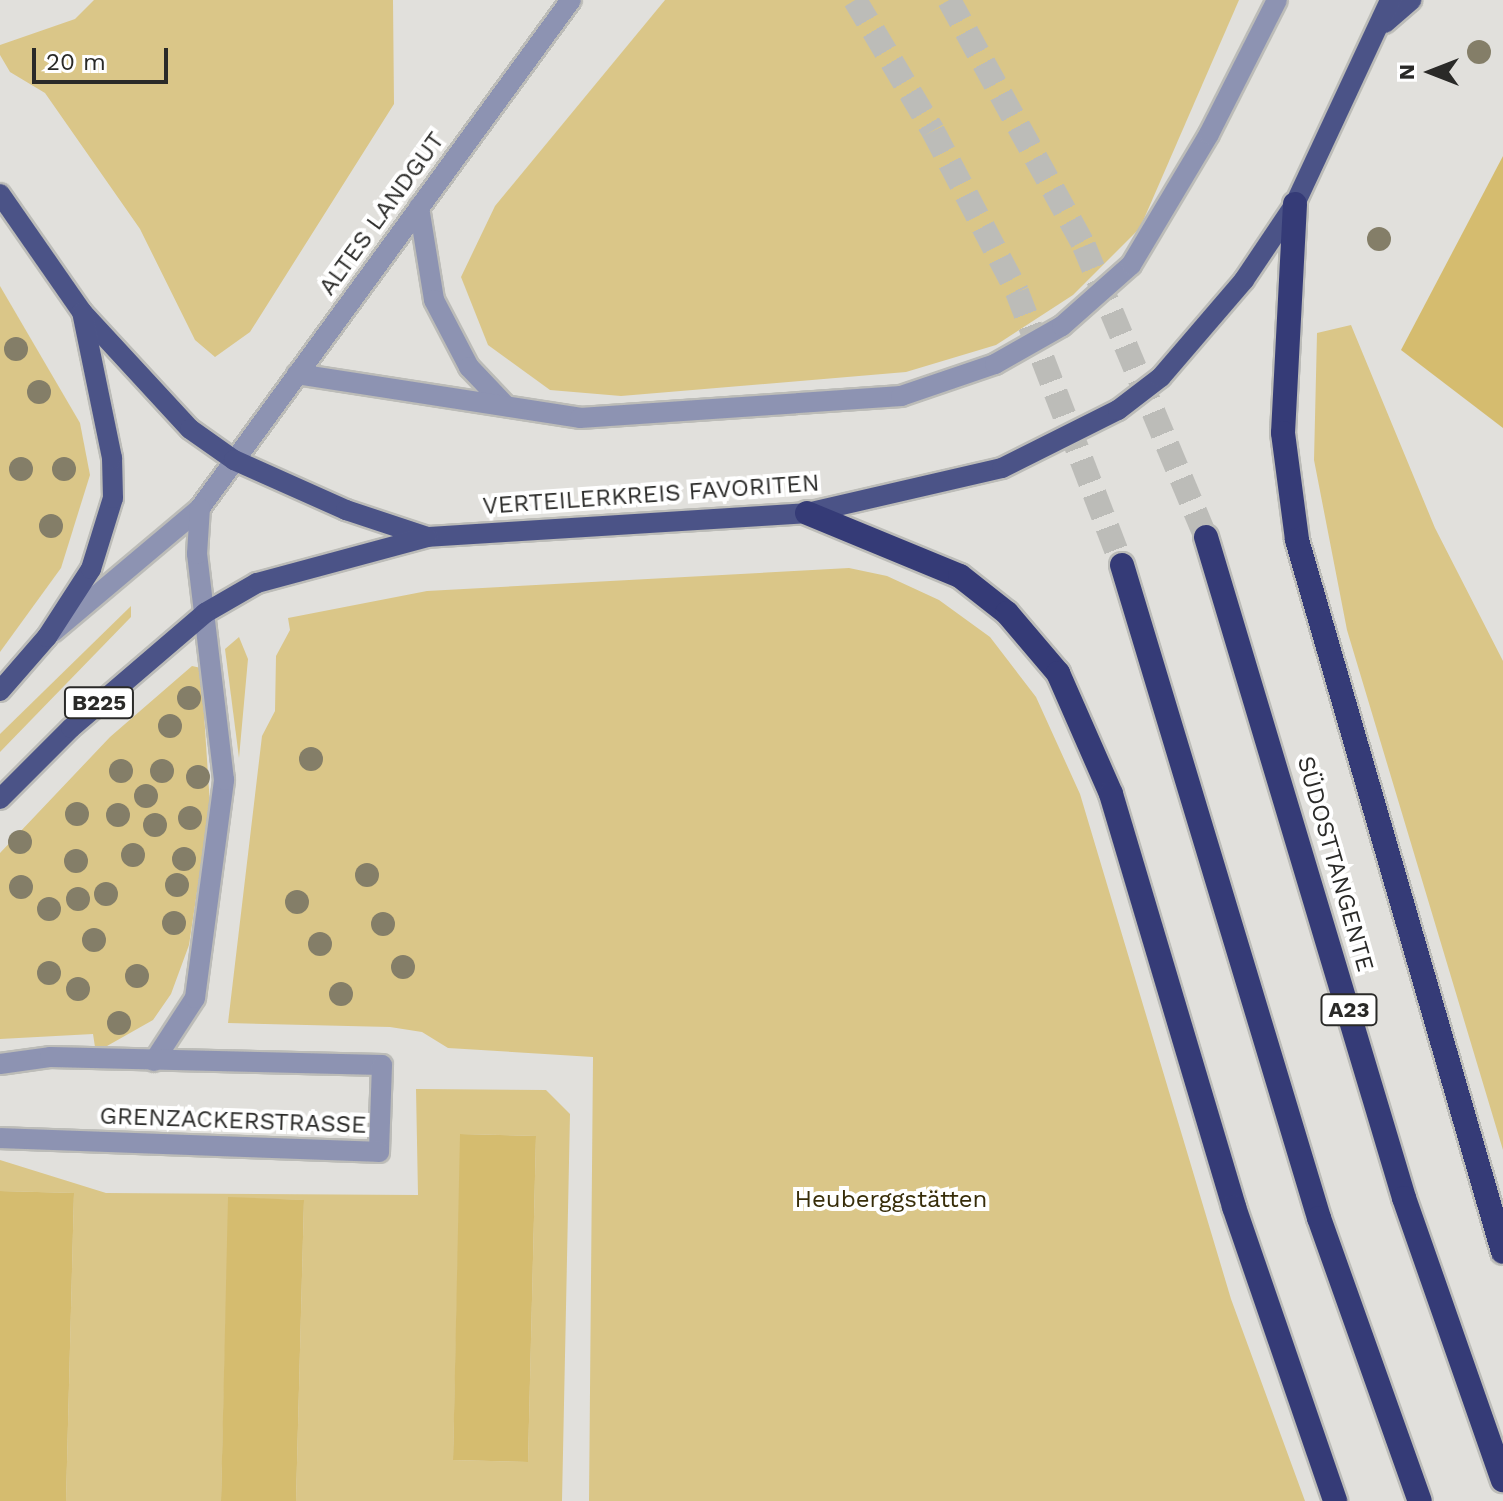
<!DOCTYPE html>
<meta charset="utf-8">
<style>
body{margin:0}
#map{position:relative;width:1503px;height:1501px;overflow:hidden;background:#e1e0dc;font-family:"Work Sans",sans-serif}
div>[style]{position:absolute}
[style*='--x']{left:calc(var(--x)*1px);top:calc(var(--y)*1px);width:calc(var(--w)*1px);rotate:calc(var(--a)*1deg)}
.green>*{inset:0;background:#dac688}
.building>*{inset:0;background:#d5bc6f}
.highway-tunnel>*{height:24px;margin-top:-12px;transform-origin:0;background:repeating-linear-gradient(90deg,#bcbcb8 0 24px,transparent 0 36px)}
.roads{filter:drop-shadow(2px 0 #bcbcb8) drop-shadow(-2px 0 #bcbcb8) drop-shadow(0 2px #bcbcb8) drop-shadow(0 -2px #bcbcb8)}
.minor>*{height:20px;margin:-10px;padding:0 10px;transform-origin:10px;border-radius:10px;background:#8d93b2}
.major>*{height:20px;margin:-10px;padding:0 10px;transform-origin:10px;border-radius:10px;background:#4b5387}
.highway>*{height:24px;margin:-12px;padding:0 12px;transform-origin:12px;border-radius:12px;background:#353b77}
.trees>*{width:24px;height:24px;margin:-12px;border-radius:50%;background:#847e68}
span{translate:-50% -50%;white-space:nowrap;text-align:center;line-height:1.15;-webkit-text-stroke:8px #fff;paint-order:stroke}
.shield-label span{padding:2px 6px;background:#fff;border:2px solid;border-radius:6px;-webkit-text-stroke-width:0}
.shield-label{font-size:22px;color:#2a2a28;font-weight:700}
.street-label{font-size:24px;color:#2a2a28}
.park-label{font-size:24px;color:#372d09}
.north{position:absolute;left:1391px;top:32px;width:80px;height:80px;-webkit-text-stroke:6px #fff;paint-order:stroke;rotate:270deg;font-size:22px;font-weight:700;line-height:32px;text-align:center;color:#2a2a28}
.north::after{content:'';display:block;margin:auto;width:28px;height:36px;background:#2a2a28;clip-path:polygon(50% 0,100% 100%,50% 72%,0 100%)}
.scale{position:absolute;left:32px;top:48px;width:136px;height:36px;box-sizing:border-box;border:4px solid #2a2a28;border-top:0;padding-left:10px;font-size:24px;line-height:28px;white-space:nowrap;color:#2a2a28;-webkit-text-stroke:6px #fff;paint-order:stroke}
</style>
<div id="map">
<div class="green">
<i style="clip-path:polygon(94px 0,393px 0,394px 104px,250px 332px,215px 357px,195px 340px,140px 229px,89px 156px,45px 93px,10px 72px,0 55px,0 45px,75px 19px)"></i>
<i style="clip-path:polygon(665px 0,1239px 0,1140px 228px,1073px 295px,996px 345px,906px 372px,621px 396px,550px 390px,488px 345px,461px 277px,495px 206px)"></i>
<i style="clip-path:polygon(0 286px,80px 423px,90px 475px,61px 568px,0 652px)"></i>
<i style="clip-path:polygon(1351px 325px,1435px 528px,1503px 661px,1503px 1150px,1347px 630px,1314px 460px,1317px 333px)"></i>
<i style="clip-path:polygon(849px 568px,887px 576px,939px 600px,990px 637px,1036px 697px,1080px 794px,1231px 1299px,1305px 1501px,589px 1501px,593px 1057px,448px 1048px,422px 1032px,390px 1027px,228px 1023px,262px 736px,275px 711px,276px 656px,290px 630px,288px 618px,427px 591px)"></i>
<i style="clip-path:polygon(131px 606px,131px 617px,0 752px,0 734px)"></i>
<i style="clip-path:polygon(239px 637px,248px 659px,239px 758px,225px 649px)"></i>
<i style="clip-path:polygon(192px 666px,201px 668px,210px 805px,189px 945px,171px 994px,153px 1020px,107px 1046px,95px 1047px,93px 1034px,0 1039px,0 853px,110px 737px)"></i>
<i style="clip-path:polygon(evenodd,416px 1089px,546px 1090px,570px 1114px,562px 1501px,296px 1501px,304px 1200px,229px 1198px,221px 1501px,66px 1501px,74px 1193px,0 1191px,0 1160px,106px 1193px,418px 1195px,416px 1089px,461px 1134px,536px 1136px,528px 1462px,453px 1460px,461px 1134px)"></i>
</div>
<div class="building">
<i style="clip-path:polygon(1503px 156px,1503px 428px,1401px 350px)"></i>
<i style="clip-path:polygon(460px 1134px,536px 1136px,528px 1462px,453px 1460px)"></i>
<i style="clip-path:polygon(0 1191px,74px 1193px,66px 1501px,0 1501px)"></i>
<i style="clip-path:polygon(228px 1197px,304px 1200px,296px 1501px,221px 1501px)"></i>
</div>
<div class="highway-tunnel">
<i style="--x:855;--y:0;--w:152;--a:59.2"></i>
<i style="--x:933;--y:131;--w:182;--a:62.4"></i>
<i style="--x:1017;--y:292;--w:292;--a:69"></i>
<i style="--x:949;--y:0;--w:281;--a:61.2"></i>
<i style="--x:1084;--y:246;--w:316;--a:67.3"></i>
</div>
<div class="roads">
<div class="minor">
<i style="--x:419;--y:207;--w:94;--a:80.8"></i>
<i style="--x:434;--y:300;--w:76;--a:62.4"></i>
<i style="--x:469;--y:367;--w:54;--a:46.5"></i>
<i style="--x:297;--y:374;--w:286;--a:8.8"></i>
<i style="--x:580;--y:418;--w:322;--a:-3.9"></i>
<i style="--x:901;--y:396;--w:99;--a:-18.8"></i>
<i style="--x:995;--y:364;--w:77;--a:-29.6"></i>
<i style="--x:1062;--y:326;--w:92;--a:-41.5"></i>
<i style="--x:1131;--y:265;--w:152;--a:-59.2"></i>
<i style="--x:1209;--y:134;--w:150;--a:-63.1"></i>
<i style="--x:53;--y:632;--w:192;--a:-40.1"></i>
<i style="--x:200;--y:508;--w:629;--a:-53.86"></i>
<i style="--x:154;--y:1061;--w:75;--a:-56.9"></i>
<i style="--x:195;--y:998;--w:220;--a:-82.4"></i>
<i style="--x:224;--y:780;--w:228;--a:-96.8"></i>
<i style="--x:197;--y:554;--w:46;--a:-86.3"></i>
<i style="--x:0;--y:1064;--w:50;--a:-8"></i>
<i style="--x:50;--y:1057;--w:332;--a:1.4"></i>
<i style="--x:382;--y:1065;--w:87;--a:92"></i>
<i style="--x:379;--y:1152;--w:379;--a:-177.9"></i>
</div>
<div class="major">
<i style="--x:1385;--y:23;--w:35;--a:-41"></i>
<i style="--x:0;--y:194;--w:144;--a:55.2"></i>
<i style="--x:82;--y:312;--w:159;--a:47.3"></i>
<i style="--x:190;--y:429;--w:54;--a:35.2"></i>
<i style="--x:234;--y:460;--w:123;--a:24.1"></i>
<i style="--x:346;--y:510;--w:85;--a:18.4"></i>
<i style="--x:427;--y:537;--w:381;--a:-3.6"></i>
<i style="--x:807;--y:513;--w:200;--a:-13"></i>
<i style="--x:1002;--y:468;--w:130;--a:-26.6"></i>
<i style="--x:1118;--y:410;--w:54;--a:-37.5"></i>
<i style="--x:1161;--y:377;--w:128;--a:-49.4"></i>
<i style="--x:1244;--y:280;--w:92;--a:-56.1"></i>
<i style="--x:1295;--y:204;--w:225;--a:-65"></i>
<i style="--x:0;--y:691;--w:72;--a:-49"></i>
<i style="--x:47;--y:637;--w:81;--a:-57.1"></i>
<i style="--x:91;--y:569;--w:74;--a:-72.8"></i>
<i style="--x:113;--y:498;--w:40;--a:-91.4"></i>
<i style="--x:112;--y:458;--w:149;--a:-101.6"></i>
<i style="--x:0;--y:799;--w:100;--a:-45"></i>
<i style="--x:71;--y:728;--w:177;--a:-40.6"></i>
<i style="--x:205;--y:613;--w:60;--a:-30"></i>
<i style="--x:257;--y:583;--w:176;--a:-15.1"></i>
</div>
<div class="highway">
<i style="--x:1295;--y:204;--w:229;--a:93"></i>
<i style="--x:1283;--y:433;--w:108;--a:82.5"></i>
<i style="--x:1297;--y:540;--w:741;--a:73.86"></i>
<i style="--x:807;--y:513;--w:165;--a:22.4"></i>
<i style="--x:960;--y:576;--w:60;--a:38.2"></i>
<i style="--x:1007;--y:613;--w:79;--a:49.6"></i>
<i style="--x:1058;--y:673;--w:132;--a:66.3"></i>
<i style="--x:1111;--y:794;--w:431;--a:73.4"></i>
<i style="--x:1234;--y:1207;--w:311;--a:71"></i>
<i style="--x:1206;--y:537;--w:690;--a:73.32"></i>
<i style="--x:1404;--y:1198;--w:299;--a:70.7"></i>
<i style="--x:1122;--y:565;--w:682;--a:73.21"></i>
<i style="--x:1319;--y:1218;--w:300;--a:70.4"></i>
</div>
</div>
<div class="trees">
<i style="left:1479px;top:52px"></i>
<i style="left:1379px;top:239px"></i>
<i style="left:16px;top:349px"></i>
<i style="left:39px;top:392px"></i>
<i style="left:21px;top:469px"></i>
<i style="left:64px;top:469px"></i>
<i style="left:51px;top:526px"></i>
<i style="left:189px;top:698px"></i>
<i style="left:170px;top:726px"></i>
<i style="left:311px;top:759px"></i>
<i style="left:121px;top:771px"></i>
<i style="left:162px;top:771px"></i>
<i style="left:198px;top:777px"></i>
<i style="left:146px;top:796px"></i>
<i style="left:77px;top:814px"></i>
<i style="left:118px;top:815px"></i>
<i style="left:190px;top:818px"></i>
<i style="left:155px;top:825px"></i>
<i style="left:20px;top:842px"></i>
<i style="left:133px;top:855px"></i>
<i style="left:184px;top:859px"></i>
<i style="left:76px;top:861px"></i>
<i style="left:367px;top:875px"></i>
<i style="left:177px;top:885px"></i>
<i style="left:21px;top:887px"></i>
<i style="left:106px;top:894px"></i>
<i style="left:78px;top:899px"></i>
<i style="left:297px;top:902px"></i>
<i style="left:49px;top:909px"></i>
<i style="left:174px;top:923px"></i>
<i style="left:383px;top:924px"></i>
<i style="left:94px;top:940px"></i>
<i style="left:320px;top:944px"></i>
<i style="left:403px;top:967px"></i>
<i style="left:49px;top:973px"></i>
<i style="left:137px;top:976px"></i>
<i style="left:78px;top:989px"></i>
<i style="left:341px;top:994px"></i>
<i style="left:119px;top:1023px"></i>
</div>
<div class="shield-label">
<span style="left:99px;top:703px">B225</span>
<span style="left:1349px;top:1010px">A23</span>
</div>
<div class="street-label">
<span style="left:382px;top:214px;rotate:-54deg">ALTES LANDGUT</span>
<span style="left:651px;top:495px;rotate:-4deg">VERTEILERKREIS FAVORITEN</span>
<span style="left:1335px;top:864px;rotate:74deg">SÜDOSTTANGENTE</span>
<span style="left:233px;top:1121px;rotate:2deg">GRENZACKERSTRASSE</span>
</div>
<div class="park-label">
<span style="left:891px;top:1200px">Heuberggstätten</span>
</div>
<div class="north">N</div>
<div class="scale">20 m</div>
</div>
